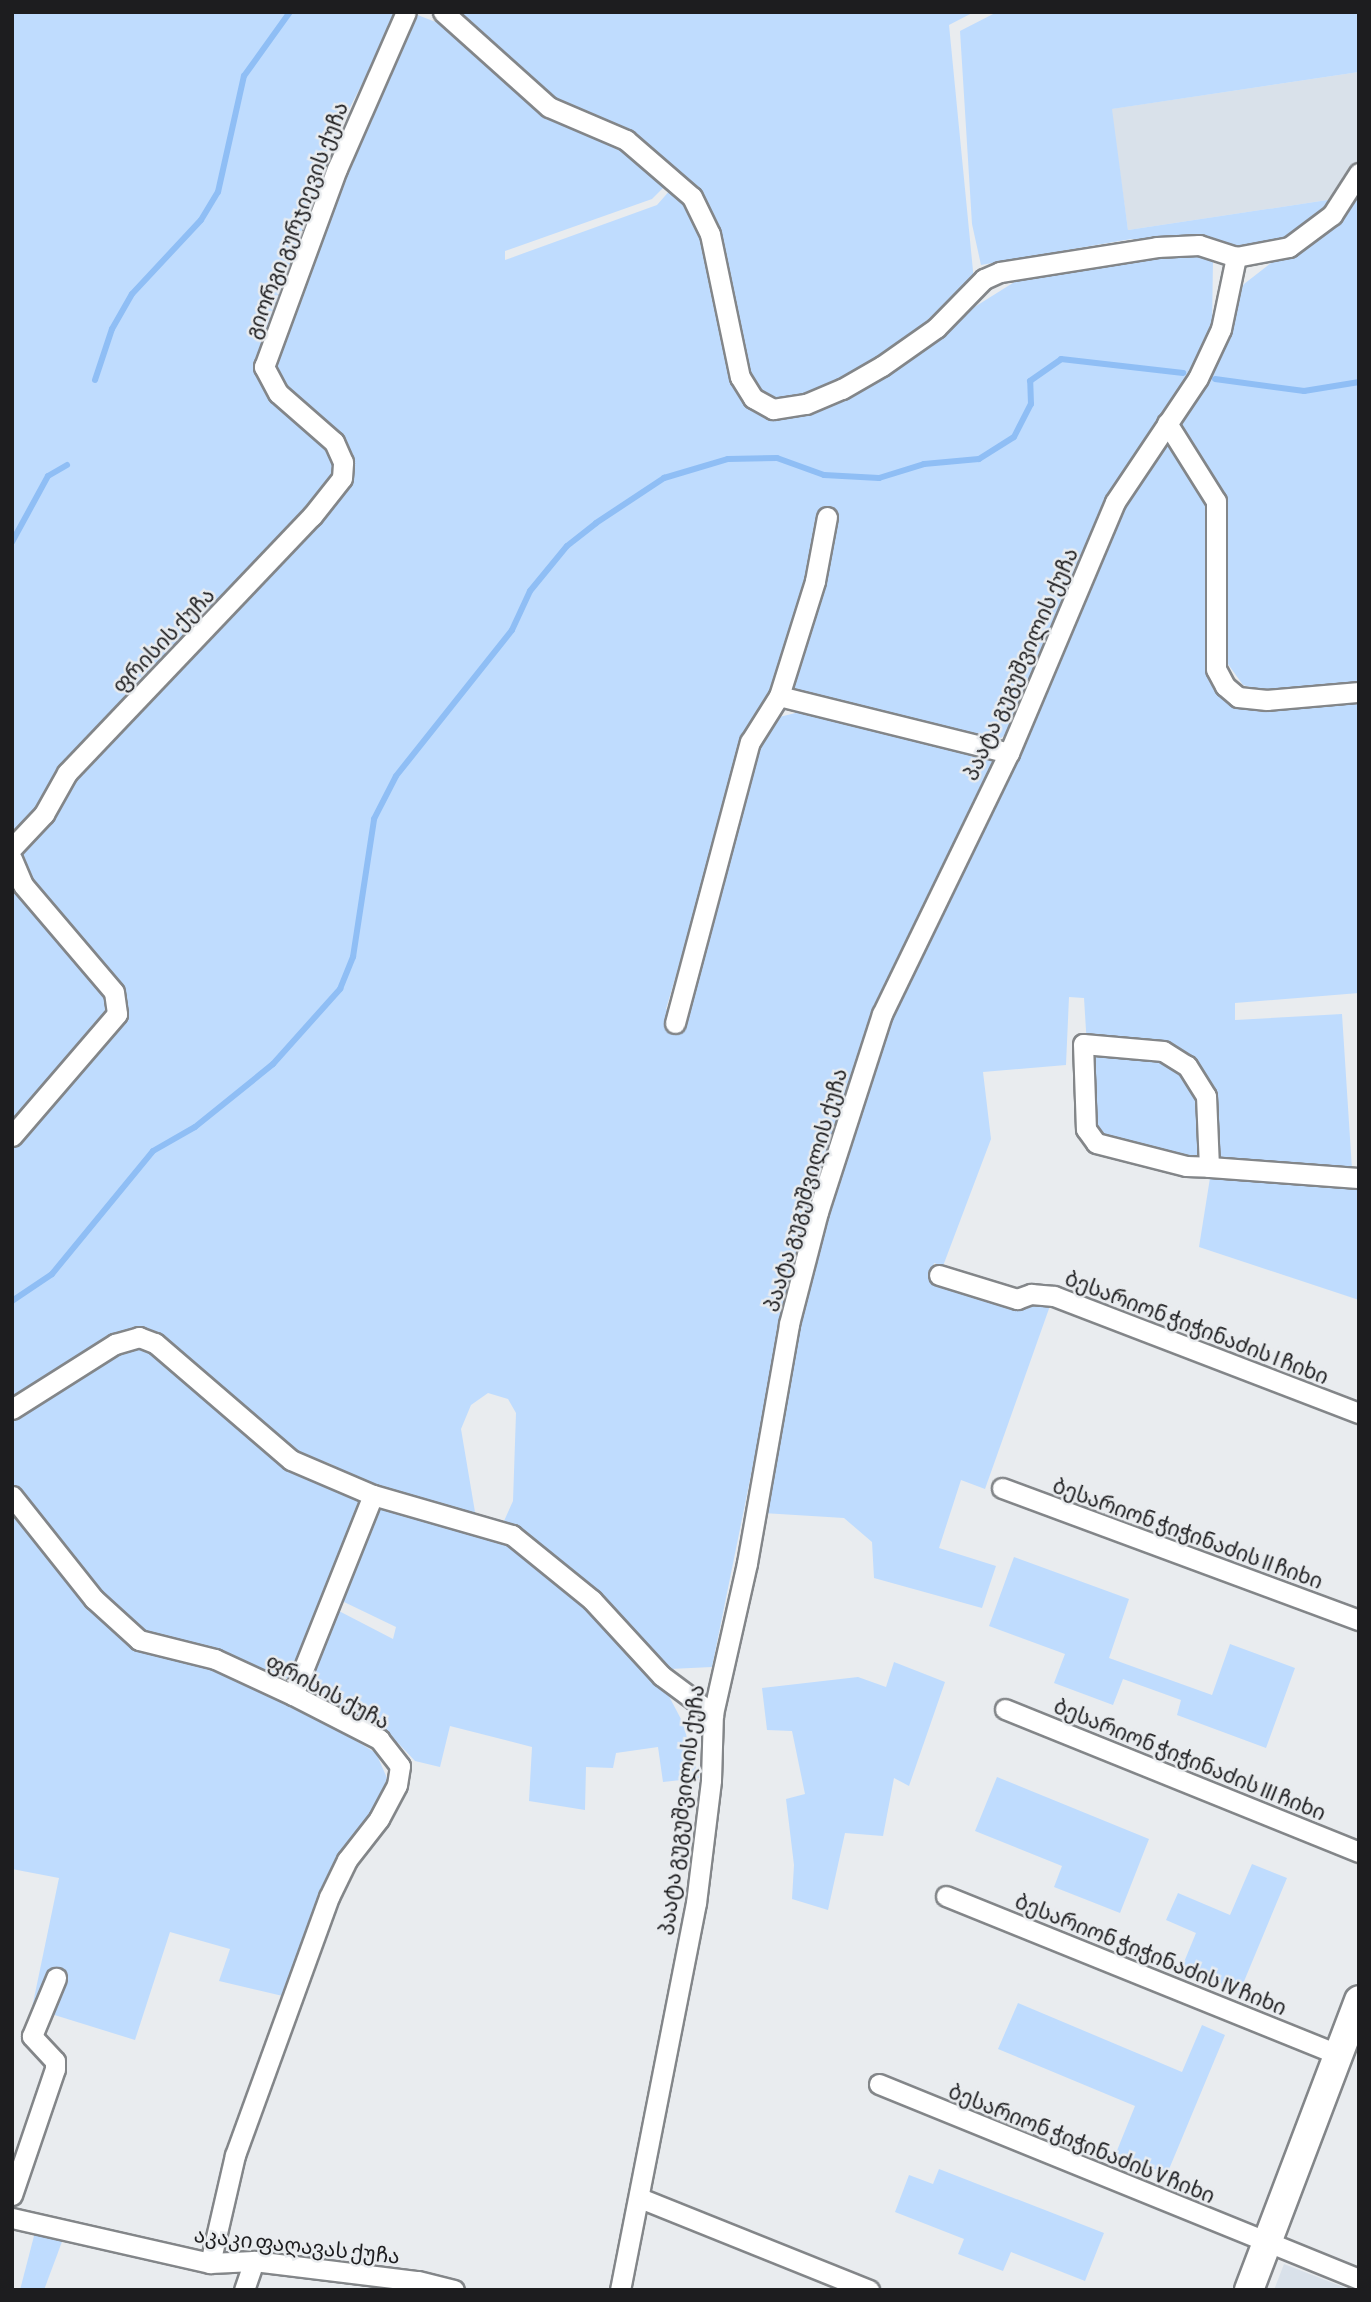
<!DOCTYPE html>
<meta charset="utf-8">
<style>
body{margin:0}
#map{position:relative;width:1371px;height:2302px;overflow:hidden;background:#e9ecef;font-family:"Asap Condensed","Noto Sans Georgian",sans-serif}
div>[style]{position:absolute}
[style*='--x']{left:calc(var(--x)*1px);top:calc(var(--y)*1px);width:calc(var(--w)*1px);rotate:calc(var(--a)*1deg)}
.built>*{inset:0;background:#d9e1ea}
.green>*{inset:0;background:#bfdcfe}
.stream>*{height:6px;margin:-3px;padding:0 3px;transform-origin:3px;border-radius:3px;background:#8fbef5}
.roads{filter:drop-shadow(2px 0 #838689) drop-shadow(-2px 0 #838689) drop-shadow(0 2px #838689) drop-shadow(0 -2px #838689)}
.street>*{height:19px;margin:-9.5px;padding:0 9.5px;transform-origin:9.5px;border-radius:9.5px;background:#fff}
.secondary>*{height:28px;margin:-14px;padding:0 14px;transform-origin:14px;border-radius:14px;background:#fff}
span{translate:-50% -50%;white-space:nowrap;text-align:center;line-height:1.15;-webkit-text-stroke:5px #e9ecef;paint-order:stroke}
.street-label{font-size:21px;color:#1d1d1f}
.frame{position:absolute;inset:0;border:14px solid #1d1d1f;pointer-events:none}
</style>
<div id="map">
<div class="built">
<i style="clip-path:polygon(1359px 72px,1359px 163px,1334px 199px,1128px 230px,1111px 109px)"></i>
<i style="clip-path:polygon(1284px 2264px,1351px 2290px,1274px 2290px)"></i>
</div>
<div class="green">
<i style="clip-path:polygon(12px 12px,399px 12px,326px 154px,334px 164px,258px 361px,332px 456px,334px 468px,325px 492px,12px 839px)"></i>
<i style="clip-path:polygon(457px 12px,974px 12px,949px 25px,974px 281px,883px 357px,826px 390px,800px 399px,775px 400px,760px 393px,744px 371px,700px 197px,551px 100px)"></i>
<i style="clip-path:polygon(997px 12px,1359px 12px,1359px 72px,1112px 109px,1128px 230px,1334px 199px,1309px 225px,1289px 236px,1246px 247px,1131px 239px,981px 265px,972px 224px,960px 31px)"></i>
<i style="clip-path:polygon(415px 14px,446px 26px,551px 115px,625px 146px,669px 182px,652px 199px,505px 251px,505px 260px,657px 205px,672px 188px,707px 240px,746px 399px,815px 407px,1035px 269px,1196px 251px,1213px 260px,1212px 326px,1191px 376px,1131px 469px,1009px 732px,997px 741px,793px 693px,788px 687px,811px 582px,773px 694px,746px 740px,666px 1009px,680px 1011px,752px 756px,775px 718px,808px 710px,989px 754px,996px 762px,876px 1015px,817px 1181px,784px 1312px,712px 1667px,670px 1669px,574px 1570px,504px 1521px,513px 1501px,516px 1413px,508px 1399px,488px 1393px,471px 1405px,461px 1429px,476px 1518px,374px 1489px,329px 1463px,290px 1451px,155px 1331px,135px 1329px,115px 1334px,12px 1402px,12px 1145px,124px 1005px,115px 976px,31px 889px,19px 860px,68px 777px,347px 483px,350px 459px,269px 373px,349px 153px)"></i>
<i style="clip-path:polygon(1359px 186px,1359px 684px,1261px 690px,1243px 685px,1220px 653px,1221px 496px,1172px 423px,1244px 284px,1271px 263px,1324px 235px)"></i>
<i style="clip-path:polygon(1168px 431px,1209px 502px,1206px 659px,1213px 687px,1260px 712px,1359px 702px,1359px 993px,1235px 1003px,1235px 1020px,1342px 1014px,1352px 1169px,1194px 1160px,1096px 1133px,1092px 1127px,1084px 998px,1069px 997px,1066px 1065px,983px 1072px,991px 1139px,943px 1266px,934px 1263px,930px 1281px,1006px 1308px,1051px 1303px,985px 1489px,961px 1480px,939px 1548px,996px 1566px,982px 1608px,874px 1578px,872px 1542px,844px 1518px,763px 1513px,792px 1337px,829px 1194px,886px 1017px,1120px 507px)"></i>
<i style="clip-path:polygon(12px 880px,100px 983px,109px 1014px,12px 1126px)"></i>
<i style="clip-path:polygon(1210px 1178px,1359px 1188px,1359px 1300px,1199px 1247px)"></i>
<i style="clip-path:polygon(137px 1344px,153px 1350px,286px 1466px,359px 1496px,363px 1504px,292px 1676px,281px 1681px,139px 1633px,120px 1618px,60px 1549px,12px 1485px,12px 1416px,114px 1351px)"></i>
<i style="clip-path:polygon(12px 1506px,109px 1626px,137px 1650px,212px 1667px,293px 1703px,376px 1753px,387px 1778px,380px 1800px,337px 1856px,287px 1997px,219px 1981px,230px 1949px,170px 1932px,135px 2040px,32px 2008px,59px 1878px,12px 1869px)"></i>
<i style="clip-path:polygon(380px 1508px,480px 1528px,508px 1539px,589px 1605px,662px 1683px,682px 1721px,699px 1778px,663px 1782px,658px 1747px,616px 1753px,613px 1768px,586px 1767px,585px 1810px,529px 1801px,532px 1747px,450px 1726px,440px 1767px,415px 1761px,398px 1743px,311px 1699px,304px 1685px,337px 1610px,393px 1639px,396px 1627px,342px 1601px)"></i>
<i style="clip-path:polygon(1014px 1557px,1129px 1599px,1109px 1658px,1212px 1695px,1230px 1644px,1295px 1668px,1266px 1748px,1177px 1715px,1181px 1700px,1123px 1679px,1113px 1705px,1054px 1683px,1065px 1654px,989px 1626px)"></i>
<i style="clip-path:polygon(894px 1662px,945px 1682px,909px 1786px,894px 1778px,883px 1836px,845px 1833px,828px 1910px,792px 1899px,794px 1865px,786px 1799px,805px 1794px,792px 1731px,767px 1730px,762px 1688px,858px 1677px,886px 1687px)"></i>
<i style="clip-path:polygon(997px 1777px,1149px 1839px,1120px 1913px,1054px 1887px,1062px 1866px,975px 1831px)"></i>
<i style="clip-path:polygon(1252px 1864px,1287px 1878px,1240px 1991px,1182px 1967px,1196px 1933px,1166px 1920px,1178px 1893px,1230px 1915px)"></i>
<i style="clip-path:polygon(1018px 2003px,1182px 2072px,1202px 2025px,1225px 2035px,1167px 2174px,1116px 2153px,1135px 2106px,998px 2049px)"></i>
<i style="clip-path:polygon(939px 2169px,1104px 2233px,1085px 2281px,1011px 2252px,1003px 2271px,958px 2254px,964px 2239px,895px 2212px,909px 2175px,933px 2184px)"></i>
<i style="clip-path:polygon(35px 2232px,63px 2239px,44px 2290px,20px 2290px)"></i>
</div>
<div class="stream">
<i style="--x:1215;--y:379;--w:90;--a:7.7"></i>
<i style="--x:1304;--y:391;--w:56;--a:-9.3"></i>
<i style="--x:95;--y:380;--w:54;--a:-71.6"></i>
<i style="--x:112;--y:329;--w:40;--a:-60.3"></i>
<i style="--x:132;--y:294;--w:101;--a:-47"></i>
<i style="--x:201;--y:220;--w:33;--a:-59"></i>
<i style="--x:218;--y:192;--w:119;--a:-77.4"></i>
<i style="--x:244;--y:76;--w:79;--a:-54.3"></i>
<i style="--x:12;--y:542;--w:75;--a:-61.4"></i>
<i style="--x:48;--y:476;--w:22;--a:-30"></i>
<i style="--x:12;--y:1301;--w:48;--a:-34"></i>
<i style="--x:52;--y:1274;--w:159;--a:-50.6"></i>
<i style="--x:153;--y:1151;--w:48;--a:-29.7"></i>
<i style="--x:195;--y:1127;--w:100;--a:-38.9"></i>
<i style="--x:273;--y:1064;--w:101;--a:-48.2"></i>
<i style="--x:340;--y:989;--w:35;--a:-68"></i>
<i style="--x:353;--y:957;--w:140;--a:-81.3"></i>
<i style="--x:374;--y:819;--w:48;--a:-62.9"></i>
<i style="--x:396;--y:776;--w:186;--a:-51.5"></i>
<i style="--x:512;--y:630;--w:43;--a:-65.2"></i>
<i style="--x:530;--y:591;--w:58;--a:-50.6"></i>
<i style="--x:567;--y:546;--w:37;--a:-38"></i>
<i style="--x:596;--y:523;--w:82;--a:-33.5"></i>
<i style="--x:664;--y:478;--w:67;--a:-16.5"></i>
<i style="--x:728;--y:459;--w:49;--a:-1.2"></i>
<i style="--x:777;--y:458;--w:50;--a:19.9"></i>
<i style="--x:824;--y:475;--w:55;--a:3.1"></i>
<i style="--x:879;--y:478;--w:47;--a:-17.3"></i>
<i style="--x:924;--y:464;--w:55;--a:-5.2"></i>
<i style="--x:979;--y:459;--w:41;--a:-32.2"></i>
<i style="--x:1014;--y:437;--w:37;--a:-63"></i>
<i style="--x:1031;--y:404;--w:23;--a:-92"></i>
<i style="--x:1030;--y:381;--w:38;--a:-35"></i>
<i style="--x:1061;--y:359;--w:123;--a:6.5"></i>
</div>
<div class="roads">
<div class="street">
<i style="--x:443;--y:12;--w:142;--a:41.9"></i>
<i style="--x:549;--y:107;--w:84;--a:23.2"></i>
<i style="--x:626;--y:140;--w:87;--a:40.8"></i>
<i style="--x:692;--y:197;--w:41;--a:64.1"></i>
<i style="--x:710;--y:234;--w:146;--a:78.2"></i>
<i style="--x:740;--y:377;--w:25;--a:58"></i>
<i style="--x:753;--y:398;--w:23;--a:29"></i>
<i style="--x:773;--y:409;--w:33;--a:-9"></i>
<i style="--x:806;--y:404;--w:39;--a:-23"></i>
<i style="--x:842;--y:389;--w:46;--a:-29.9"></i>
<i style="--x:882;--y:366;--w:66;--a:-35.1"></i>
<i style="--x:936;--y:328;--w:69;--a:-45.6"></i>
<i style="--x:984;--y:279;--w:17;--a:-24"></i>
<i style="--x:1000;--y:272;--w:159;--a:-9"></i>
<i style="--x:1157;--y:247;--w:42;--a:-2.7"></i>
<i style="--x:1199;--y:245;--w:39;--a:18"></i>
<i style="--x:1236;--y:257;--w:54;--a:-10.7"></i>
<i style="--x:1289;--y:247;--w:54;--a:-36.7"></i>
<i style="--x:1332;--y:215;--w:50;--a:-57.3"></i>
<i style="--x:1167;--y:423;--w:92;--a:57.9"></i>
<i style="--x:1216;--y:501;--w:168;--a:90"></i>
<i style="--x:1216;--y:669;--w:19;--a:62"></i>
<i style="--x:1225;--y:686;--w:17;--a:40"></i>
<i style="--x:1238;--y:697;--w:29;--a:6"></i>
<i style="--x:1267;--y:700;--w:92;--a:-5"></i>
<i style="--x:779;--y:696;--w:121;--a:-72.6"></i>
<i style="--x:815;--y:581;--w:65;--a:-79.4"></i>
<i style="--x:12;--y:848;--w:47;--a:-46.7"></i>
<i style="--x:44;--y:814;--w:47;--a:-60.7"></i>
<i style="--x:67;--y:773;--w:355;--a:-46.4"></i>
<i style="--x:312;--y:516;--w:48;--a:-51.7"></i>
<i style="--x:342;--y:478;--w:16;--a:-86"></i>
<i style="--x:343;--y:462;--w:22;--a:-114"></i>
<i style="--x:334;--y:442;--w:74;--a:-138.8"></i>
<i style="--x:278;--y:393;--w:30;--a:-118"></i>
<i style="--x:264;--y:367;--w:211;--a:-69.8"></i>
<i style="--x:337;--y:169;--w:171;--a:-66.3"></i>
<i style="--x:12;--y:859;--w:28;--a:67"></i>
<i style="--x:23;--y:885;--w:140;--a:49.6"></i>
<i style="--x:114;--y:992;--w:22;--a:82"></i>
<i style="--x:117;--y:1014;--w:161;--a:130.7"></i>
<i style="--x:675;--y:1023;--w:291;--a:-75.1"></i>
<i style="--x:750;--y:742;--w:54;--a:-57.8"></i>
<i style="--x:779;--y:696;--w:237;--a:13.9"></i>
<i style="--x:1209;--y:1167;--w:71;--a:-92.4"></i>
<i style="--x:1206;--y:1096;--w:36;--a:-122"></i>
<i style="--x:1187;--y:1066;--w:28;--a:-148"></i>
<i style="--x:1163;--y:1051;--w:80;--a:-175"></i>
<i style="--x:1083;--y:1044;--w:85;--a:88"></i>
<i style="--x:1086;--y:1129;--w:17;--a:54"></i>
<i style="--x:1096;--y:1143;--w:93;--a:14.3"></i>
<i style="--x:1186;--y:1166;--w:23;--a:2"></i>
<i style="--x:1209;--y:1167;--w:150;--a:4.2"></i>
<i style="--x:939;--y:1275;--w:82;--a:17.1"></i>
<i style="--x:1017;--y:1299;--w:15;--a:-20"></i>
<i style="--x:1031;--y:1294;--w:23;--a:5"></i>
<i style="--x:1054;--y:1296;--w:327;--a:21"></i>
<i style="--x:12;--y:1409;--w:122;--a:-32.3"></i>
<i style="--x:115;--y:1344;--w:25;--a:-16"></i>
<i style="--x:139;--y:1337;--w:17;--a:21"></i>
<i style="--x:155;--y:1343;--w:179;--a:40.7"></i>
<i style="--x:291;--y:1460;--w:89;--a:23.1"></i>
<i style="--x:373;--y:1495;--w:145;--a:16.1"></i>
<i style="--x:512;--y:1535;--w:103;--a:39.1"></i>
<i style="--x:592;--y:1600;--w:103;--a:47.4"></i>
<i style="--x:662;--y:1676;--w:64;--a:36.7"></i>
<i style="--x:1002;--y:1488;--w:381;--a:20.3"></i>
<i style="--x:12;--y:1496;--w:132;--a:51.5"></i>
<i style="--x:94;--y:1599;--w:61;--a:42.3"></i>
<i style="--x:139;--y:1640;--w:78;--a:14"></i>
<i style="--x:215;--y:1659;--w:86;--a:24.8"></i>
<i style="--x:293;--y:1695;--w:97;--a:27.1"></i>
<i style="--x:379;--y:1739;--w:34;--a:52"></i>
<i style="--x:400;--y:1766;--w:19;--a:99"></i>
<i style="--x:397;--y:1785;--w:38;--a:118"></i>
<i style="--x:379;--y:1819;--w:52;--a:128"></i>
<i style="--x:347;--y:1860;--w:41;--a:115.9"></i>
<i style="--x:329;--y:1897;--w:275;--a:110"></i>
<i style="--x:235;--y:2155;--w:111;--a:103"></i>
<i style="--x:293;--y:1695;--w:215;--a:-68.2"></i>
<i style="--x:1005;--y:1709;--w:382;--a:22"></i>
<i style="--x:946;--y:1896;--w:424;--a:22"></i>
<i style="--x:879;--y:2084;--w:518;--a:22.11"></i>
<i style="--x:12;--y:2195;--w:133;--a:-71.2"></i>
<i style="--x:55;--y:2069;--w:8;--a:-90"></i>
<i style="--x:55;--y:2061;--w:34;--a:-133"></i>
<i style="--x:32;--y:2036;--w:63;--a:-67.5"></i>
<i style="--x:640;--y:2198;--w:247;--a:21.9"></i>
<i style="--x:12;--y:2218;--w:203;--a:12.8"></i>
<i style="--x:210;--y:2263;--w:44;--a:-2.6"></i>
<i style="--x:254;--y:2261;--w:165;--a:7"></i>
<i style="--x:418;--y:2281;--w:37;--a:14"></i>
<i style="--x:244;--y:2290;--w:31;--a:-71"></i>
<i style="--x:620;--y:2290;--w:394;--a:-78.9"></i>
<i style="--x:696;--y:1903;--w:124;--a:-83"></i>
<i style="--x:711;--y:1780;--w:66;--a:-88.3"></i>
<i style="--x:713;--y:1714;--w:155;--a:-77.3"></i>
<i style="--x:747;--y:1563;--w:243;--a:-80"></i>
<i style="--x:789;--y:1324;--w:116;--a:-75.5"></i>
<i style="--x:818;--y:1212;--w:208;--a:-72.1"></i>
<i style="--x:882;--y:1014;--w:290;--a:-64.1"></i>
<i style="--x:1009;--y:753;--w:272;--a:-67.1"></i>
<i style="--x:1115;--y:502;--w:149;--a:-56.2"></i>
<i style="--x:1198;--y:378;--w:54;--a:-64.9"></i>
<i style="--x:1221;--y:329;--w:74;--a:-78.2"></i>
</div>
<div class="secondary">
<i style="--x:1249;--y:2290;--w:310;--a:-69.2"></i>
</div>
</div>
<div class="street-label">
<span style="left:296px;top:220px;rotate:-69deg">გიორგი გურჯიევის ქუჩა</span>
<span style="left:163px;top:640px;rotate:-46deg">ფრისის ქუჩა</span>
<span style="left:1020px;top:664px;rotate:-66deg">პაატა გუგუშვილის ქუჩა</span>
<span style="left:805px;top:1190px;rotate:-74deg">პაატა გუგუშვილის ქუჩა</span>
<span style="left:1197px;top:1327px;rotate:21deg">ბესარიონ ჭიჭინაძის I ჩიხი</span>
<span style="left:1188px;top:1533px;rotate:20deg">ბესარიონ ჭიჭინაძის II ჩიხი</span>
<span style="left:328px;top:1691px;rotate:28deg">ფრისის ქუჩა</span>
<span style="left:1190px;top:1759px;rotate:22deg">ბესარიონ ჭიჭინაძის III ჩიხი</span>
<span style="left:681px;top:1810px;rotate:-83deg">პაატა გუგუშვილის ქუჩა</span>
<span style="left:1151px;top:1954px;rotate:22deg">ბესარიონ ჭიჭინაძის IV ჩიხი</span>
<span style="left:1082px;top:2143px;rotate:22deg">ბესარიონ ჭიჭინაძის V ჩიხი</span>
<span style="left:297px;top:2245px;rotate:6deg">აკაკი ფაღავას ქუჩა</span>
</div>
<div class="frame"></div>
</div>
